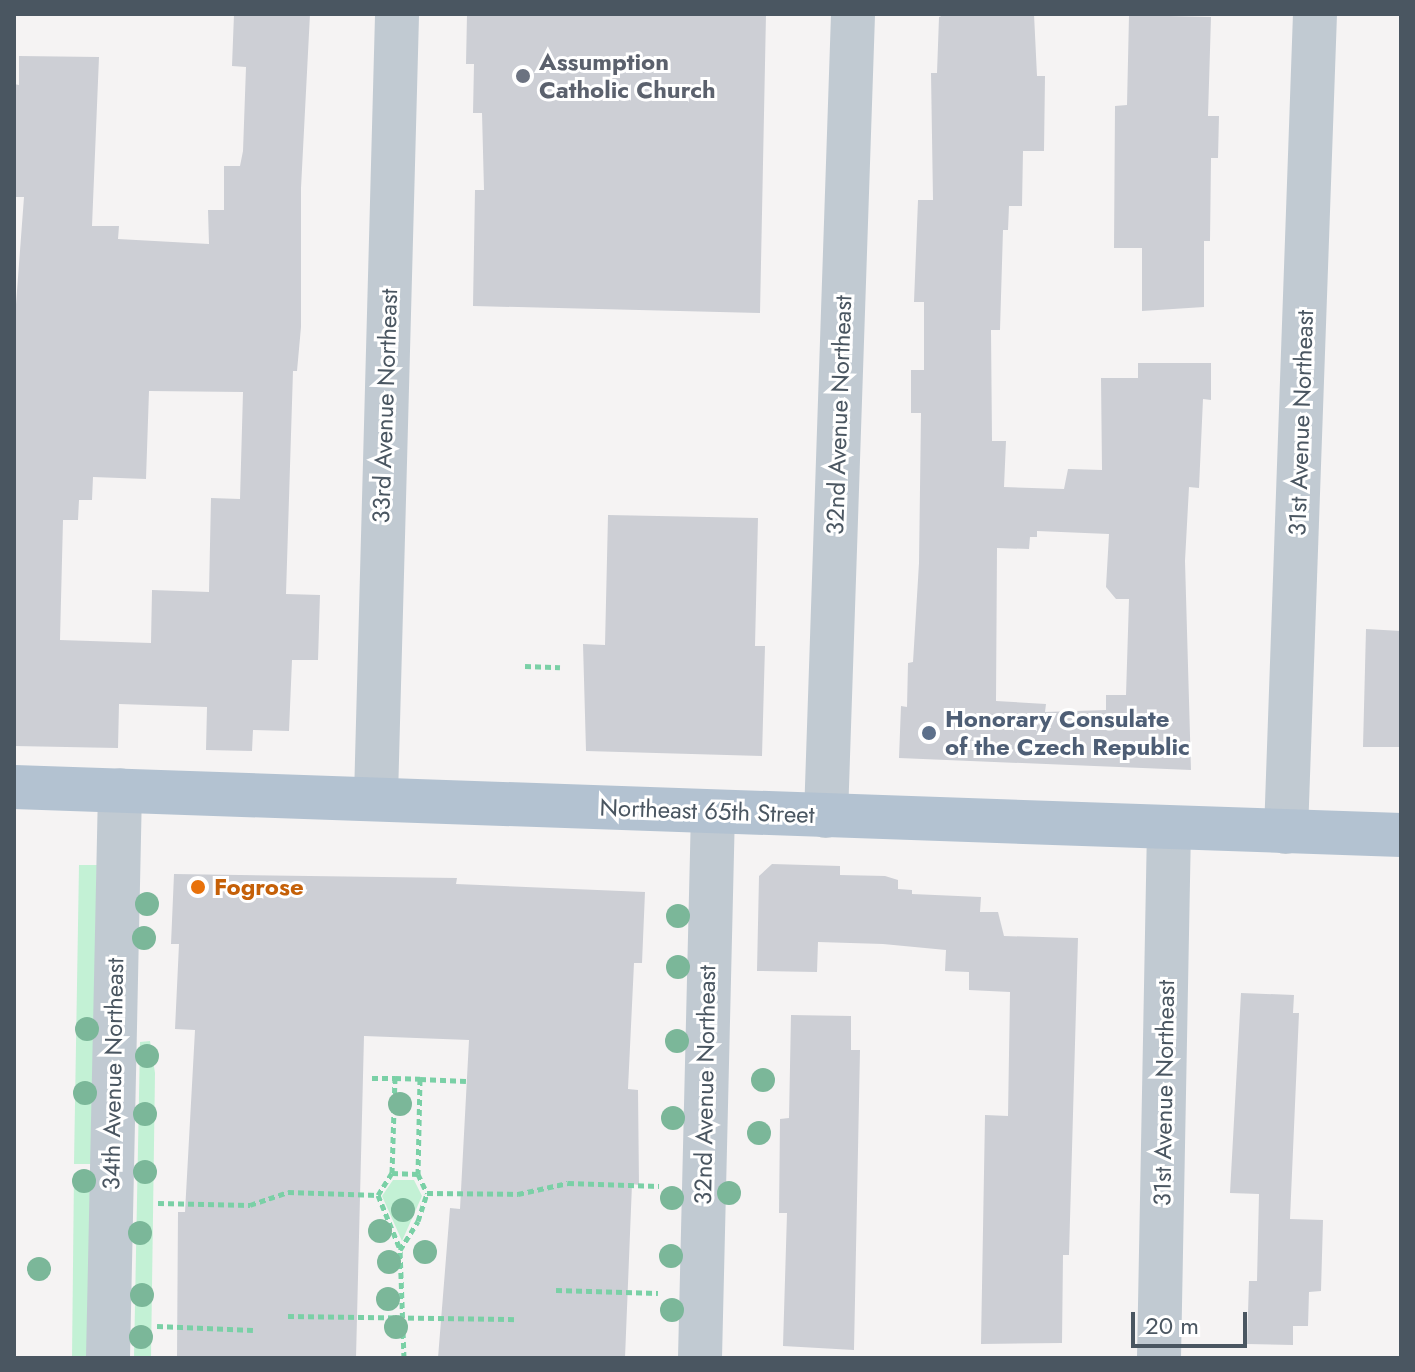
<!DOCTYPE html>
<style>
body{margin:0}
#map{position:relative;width:1415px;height:1372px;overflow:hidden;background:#f5f3f3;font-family:Jost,sans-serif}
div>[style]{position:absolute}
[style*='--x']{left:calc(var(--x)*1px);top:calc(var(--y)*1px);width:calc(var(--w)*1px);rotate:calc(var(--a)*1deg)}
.green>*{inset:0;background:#c3f1d5}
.building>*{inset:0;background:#cdcfd5}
.path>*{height:5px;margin-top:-2.5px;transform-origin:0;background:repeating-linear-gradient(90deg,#7ad0a6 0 6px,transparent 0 10px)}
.minor>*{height:44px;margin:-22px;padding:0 22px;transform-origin:22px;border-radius:22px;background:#c1cad2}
.major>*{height:44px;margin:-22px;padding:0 22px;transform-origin:22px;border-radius:22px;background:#b3c2d1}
.trees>*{width:24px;height:24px;margin:-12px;border-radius:50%;background:#7bb799}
.dots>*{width:22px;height:22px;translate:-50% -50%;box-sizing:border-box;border:4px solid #fff;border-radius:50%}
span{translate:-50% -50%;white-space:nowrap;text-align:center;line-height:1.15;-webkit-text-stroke:6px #fff;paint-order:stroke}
.worship-label{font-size:24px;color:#5b616d;font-weight:700}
.left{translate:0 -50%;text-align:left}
.street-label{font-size:24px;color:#4a5661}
.service-label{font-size:24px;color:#4e5e75;font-weight:700}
.food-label{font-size:24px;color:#c56008;font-weight:700}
.frame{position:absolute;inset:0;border:16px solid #4a5661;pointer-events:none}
.scale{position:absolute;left:1131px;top:1312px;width:116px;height:36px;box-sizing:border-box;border:4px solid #4a5661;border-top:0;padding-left:10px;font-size:24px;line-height:28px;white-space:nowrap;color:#4a5661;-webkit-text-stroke:6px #fff;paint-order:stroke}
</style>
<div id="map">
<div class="green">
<i style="clip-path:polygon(79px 865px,97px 865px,91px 1164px,74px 1164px)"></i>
<i style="clip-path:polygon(150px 1041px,155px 1073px,151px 1358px,134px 1358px,140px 1042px)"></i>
<i style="clip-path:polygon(74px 1173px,92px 1173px,90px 1358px,72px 1358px)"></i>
<i style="clip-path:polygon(393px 1180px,414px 1180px,422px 1196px,402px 1241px,382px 1196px)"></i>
</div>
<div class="building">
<i style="clip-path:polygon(evenodd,234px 14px,310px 14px,301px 188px,301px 327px,297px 371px,293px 371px,286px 594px,320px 595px,318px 660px,292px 660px,289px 731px,253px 730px,252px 751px,206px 750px,207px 707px,119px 704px,118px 748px,14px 746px,14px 331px,24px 197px,15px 197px,14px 177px,14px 84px,19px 85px,19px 56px,99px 57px,92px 226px,119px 226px,118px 239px,209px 244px,208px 210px,224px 210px,224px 166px,240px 166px,243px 151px,246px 67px,232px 66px,234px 14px,149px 391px,243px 392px,240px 499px,211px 498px,209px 592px,152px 590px,151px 643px,60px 640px,63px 520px,78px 520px,79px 500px,92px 500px,93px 477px,146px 479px,149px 391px)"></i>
<i style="clip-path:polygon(467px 14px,766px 14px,760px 313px,473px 306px,475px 190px,484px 190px,482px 113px,473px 113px,474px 64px,466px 64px)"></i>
<i style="clip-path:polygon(evenodd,946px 14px,1034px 14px,1037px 76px,1045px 76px,1044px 151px,1023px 151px,1022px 206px,1009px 206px,1008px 230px,1003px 230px,1000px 330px,991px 330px,992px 441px,1006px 441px,1004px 487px,1064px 489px,1068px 469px,1102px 470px,1101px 378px,1138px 378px,1138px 363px,1211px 363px,1211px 400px,1203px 399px,1199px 488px,1189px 487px,1185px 561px,1191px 770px,899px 758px,901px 706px,907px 707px,908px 663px,913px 662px,919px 563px,921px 413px,911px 413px,911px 370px,924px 370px,924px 302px,914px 302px,918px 200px,933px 200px,931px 73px,937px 73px,939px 17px,946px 14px,1037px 531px,1109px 534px,1106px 587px,1116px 599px,1129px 599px,1126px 695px,1106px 695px,1106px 710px,1045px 712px,1046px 704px,996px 701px,997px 548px,1029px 549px,1030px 537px,1037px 537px,1037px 531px)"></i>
<i style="clip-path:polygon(1129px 15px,1211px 17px,1208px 116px,1219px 116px,1218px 158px,1211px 158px,1210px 241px,1204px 241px,1204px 307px,1142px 311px,1142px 248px,1114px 248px,1115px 106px,1127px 105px)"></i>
<i style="clip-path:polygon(608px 515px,758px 518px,755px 646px,765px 646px,762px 756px,586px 751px,583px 644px,605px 645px)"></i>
<i style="clip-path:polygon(1366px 629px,1401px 631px,1401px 747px,1363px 747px)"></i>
<i style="clip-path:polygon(772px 864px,840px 866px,840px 875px,885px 876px,898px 880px,898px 889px,912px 890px,912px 894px,981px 897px,980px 912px,998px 912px,1004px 936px,1078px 938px,1069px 1255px,1063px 1255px,1062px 1343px,981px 1344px,985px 1115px,1008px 1116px,1010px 992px,969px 990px,969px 972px,945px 971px,946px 950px,883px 944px,818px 942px,817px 972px,757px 971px,759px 876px)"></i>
<i style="clip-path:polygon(174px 874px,457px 878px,456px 884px,645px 892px,642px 963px,634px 963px,628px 1089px,638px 1090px,639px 1185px,632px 1184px,625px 1358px,438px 1358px,450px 1208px,460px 1209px,469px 1040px,364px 1036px,356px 1358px,177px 1358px,178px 1212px,185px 1212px,195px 1030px,175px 1029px,179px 944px,171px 944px)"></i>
<i style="clip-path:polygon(1241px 993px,1294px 995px,1293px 1013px,1299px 1013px,1290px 1219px,1323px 1220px,1321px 1291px,1309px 1292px,1308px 1326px,1293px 1326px,1293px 1345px,1247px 1344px,1249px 1281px,1257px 1281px,1259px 1194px,1230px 1193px)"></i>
<i style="clip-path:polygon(791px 1015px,851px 1016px,851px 1050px,860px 1050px,854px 1350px,783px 1346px,787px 1213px,779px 1213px,780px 1119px,789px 1118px)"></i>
</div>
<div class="path">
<i style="--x:525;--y:666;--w:35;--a:2"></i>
<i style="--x:372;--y:1078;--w:23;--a:0"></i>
<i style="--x:420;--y:1079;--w:46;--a:2.5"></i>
<i style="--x:392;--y:1173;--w:95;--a:-88.2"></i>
<i style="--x:395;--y:1078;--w:25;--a:2"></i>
<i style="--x:420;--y:1079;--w:95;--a:91.2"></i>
<i style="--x:378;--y:1195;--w:58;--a:67.8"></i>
<i style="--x:158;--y:1203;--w:92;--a:1.2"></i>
<i style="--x:250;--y:1205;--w:40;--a:-18.9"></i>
<i style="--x:288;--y:1192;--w:90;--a:1.9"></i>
<i style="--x:378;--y:1195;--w:26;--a:-58"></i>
<i style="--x:392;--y:1173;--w:26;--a:2"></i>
<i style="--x:418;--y:1174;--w:21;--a:65"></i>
<i style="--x:556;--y:1290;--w:102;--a:1.7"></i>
<i style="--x:288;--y:1316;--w:229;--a:0.8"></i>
<i style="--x:157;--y:1326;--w:96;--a:2.4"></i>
<i style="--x:404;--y:1358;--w:108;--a:-92.1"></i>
<i style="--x:400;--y:1250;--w:34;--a:-58"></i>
<i style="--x:418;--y:1221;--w:29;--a:-72"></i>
<i style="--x:427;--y:1193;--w:91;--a:0.6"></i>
<i style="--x:518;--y:1194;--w:51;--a:-12.4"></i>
<i style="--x:568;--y:1183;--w:91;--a:1.9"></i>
</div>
<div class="minor">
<i style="--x:376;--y:797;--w:783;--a:-88.46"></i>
<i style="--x:826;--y:816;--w:802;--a:-88.07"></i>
<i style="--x:1286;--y:832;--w:819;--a:-87.97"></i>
<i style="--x:108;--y:1358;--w:568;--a:-88.79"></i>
<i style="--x:700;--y:1358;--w:546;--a:-88.64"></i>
<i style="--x:1159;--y:1358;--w:529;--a:-88.92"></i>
</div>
<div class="major">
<i style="--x:14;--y:787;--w:1388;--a:1.98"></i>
</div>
<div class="trees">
<i style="left:147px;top:904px"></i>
<i style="left:678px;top:916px"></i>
<i style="left:144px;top:938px"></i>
<i style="left:678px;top:967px"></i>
<i style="left:87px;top:1029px"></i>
<i style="left:677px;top:1041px"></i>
<i style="left:147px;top:1056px"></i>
<i style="left:763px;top:1080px"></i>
<i style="left:85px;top:1093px"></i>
<i style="left:400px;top:1104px"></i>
<i style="left:145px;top:1114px"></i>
<i style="left:673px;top:1118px"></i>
<i style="left:759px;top:1133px"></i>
<i style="left:145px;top:1172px"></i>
<i style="left:84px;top:1181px"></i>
<i style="left:729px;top:1193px"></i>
<i style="left:672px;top:1198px"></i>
<i style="left:403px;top:1210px"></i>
<i style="left:380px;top:1231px"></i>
<i style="left:140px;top:1233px"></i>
<i style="left:425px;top:1252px"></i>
<i style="left:671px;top:1256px"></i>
<i style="left:389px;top:1262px"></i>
<i style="left:39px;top:1269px"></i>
<i style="left:142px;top:1295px"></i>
<i style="left:388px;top:1299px"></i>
<i style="left:672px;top:1310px"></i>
<i style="left:396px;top:1327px"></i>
<i style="left:141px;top:1337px"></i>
</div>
<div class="dots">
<i style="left:523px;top:76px;background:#6b7280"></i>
<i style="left:929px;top:733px;background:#5c6f8a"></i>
<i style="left:198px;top:887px;background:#e8710a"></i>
</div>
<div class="worship-label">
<span class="left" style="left:539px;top:76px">Assumption<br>Catholic Church</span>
</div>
<div class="street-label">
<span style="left:385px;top:406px;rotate:-88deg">33rd Avenue Northeast</span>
<span style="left:839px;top:415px;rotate:-88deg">32nd Avenue Northeast</span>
<span style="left:1301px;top:423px;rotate:-88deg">31st Avenue Northeast</span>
<span style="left:707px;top:811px;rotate:2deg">Northeast 65th Street</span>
<span style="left:113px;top:1074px;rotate:-89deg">34th Avenue Northeast</span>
<span style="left:705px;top:1085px;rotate:-89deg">32nd Avenue Northeast</span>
<span style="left:1164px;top:1093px;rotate:-89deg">31st Avenue Northeast</span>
</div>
<div class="service-label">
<span class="left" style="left:945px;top:733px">Honorary Consulate<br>of the Czech Republic</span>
</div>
<div class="food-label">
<span class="left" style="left:214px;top:887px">Fogrose</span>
</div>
<div class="frame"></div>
<div class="scale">20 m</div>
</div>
